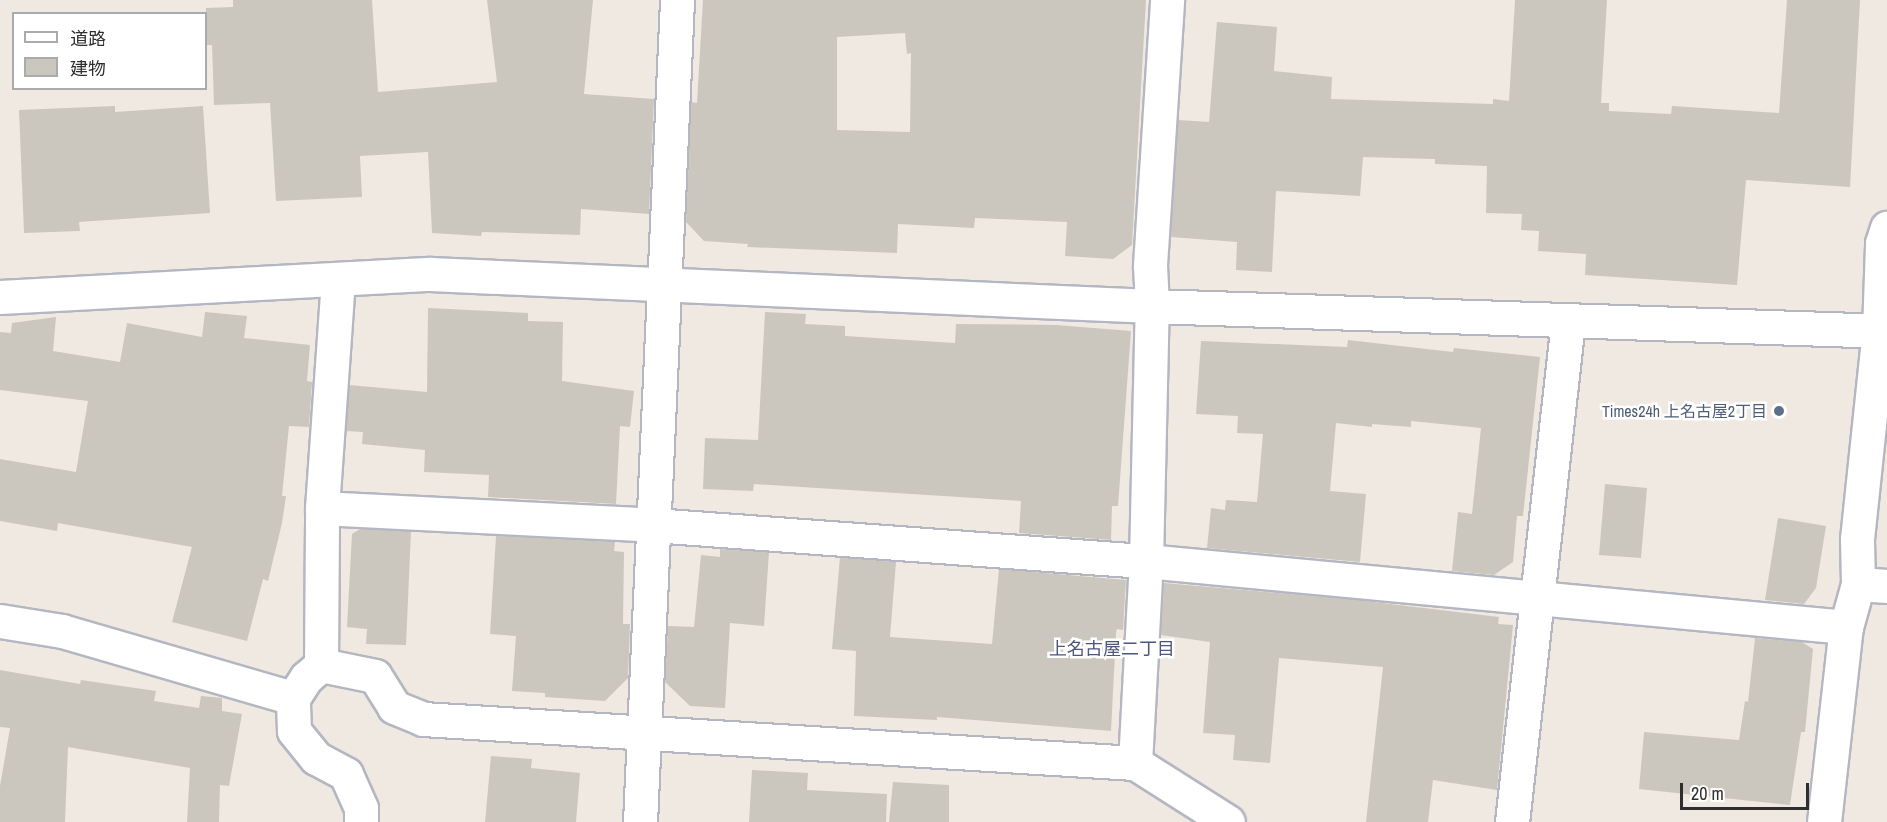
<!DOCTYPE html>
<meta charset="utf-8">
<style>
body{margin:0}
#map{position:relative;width:1887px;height:822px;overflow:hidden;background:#efe9e1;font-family:"Archivo Narrow","Noto Sans JP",sans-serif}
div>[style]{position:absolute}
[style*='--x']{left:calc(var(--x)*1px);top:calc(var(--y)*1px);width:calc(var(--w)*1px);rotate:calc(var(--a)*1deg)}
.building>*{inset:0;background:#cbc7bf}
.roads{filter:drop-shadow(2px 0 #b4b7c1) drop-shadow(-2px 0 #b4b7c1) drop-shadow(0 2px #b4b7c1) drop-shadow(0 -2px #b4b7c1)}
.street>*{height:33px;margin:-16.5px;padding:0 16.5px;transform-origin:16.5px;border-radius:16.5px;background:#fff}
.dots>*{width:16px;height:16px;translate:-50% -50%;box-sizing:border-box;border:3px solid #fff;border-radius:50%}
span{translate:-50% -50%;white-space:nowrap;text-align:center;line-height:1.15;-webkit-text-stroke:5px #fff;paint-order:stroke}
.service-label{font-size:16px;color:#4e5e75}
.right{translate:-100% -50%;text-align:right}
.neighbourhood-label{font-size:18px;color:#4d5680}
.legend{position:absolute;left:12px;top:12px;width:195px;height:78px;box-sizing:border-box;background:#fff;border:2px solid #ababab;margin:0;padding:8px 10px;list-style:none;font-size:18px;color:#2e2e2e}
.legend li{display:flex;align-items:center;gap:12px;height:30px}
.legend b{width:30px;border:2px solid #ababab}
.scale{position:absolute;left:1680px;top:783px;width:129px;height:27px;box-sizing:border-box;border:3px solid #2e2e2e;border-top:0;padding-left:8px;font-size:18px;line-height:21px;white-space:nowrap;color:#2e2e2e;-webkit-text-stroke:4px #fff;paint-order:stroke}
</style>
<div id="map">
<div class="building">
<i style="clip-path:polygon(233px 0,372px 0,378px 92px,497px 82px,487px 0,593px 0,584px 94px,654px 99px,649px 214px,581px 209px,580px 235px,482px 232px,481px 236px,432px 233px,428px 152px,360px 156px,362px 197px,276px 201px,270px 103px,214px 105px,212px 45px,206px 45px,206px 8px,233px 7px)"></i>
<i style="clip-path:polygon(evenodd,703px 0,1146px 0,1132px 245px,1113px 259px,1065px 256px,1067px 222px,975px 218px,974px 228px,898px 224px,897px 253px,747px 247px,748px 244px,704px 241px,686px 222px,691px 102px,697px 103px,703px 0,905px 33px,907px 54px,911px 53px,910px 132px,837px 130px,837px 37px,905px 33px)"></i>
<i style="clip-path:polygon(1515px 0,1607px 0,1601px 103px,1609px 103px,1609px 111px,1671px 114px,1672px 106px,1779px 113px,1787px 0,1860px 0,1850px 187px,1746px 180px,1737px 285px,1585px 275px,1586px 254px,1538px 251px,1539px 231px,1521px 230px,1522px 214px,1486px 213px,1487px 166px,1435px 164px,1435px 159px,1363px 157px,1360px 196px,1276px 191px,1272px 272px,1236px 270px,1237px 242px,1171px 237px,1178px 120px,1209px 122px,1217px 22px,1277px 27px,1274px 71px,1332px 77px,1331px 99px,1493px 104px,1493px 99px,1509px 101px)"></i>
<i style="clip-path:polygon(115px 106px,115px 112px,203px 106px,210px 213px,79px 222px,80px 231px,24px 233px,19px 110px)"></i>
<i style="clip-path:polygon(428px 308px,528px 313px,528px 321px,563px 322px,562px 381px,634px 391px,630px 427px,620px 426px,616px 504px,488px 497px,489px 475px,424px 472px,425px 450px,362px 444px,363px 432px,346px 431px,349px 385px,427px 392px)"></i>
<i style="clip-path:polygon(205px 312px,247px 316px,244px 338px,310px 345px,307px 381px,312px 382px,309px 427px,289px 426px,282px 496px,286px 496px,282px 523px,268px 581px,263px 579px,247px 641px,172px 622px,192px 547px,58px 523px,57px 531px,0 521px,0 459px,76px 472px,88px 401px,0 390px,0 332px,11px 333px,12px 323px,56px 317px,53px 351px,120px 362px,127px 323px,202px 337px)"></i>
<i style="clip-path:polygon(765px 312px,806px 314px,805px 324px,845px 326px,845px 336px,955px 343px,956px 324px,1056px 325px,1131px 331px,1118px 506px,1112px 506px,1111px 540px,1019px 533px,1021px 501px,754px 484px,753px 491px,703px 489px,705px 438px,758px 440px)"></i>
<i style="clip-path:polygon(1348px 340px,1453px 352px,1454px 348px,1540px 357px,1523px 516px,1517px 516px,1513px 562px,1494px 575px,1452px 571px,1458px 512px,1472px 514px,1481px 428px,1411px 421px,1411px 427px,1372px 424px,1372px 427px,1336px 423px,1330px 491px,1366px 494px,1360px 562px,1207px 548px,1211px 508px,1225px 510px,1226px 500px,1257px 502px,1263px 434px,1237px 433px,1238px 416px,1196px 414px,1201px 341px,1347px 347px)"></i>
<i style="clip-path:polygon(1605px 484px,1647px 488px,1641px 558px,1599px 555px)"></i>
<i style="clip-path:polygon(1778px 518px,1826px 526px,1816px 588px,1804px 604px,1765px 600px)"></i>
<i style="clip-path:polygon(360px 529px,411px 531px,406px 645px,366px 644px,367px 629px,347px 627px,352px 534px)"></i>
<i style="clip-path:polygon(496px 536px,615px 542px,614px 551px,624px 552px,623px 624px,630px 624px,628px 678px,605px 701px,545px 697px,545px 693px,512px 691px,516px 636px,490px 634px)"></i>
<i style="clip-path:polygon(720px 549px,769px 552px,764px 626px,730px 623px,725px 708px,690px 706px,665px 682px,668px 626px,694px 627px,701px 555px,720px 557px)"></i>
<i style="clip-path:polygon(840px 557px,896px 562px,890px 637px,992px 644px,999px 569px,1126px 580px,1123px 630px,1117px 629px,1116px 633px,1111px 731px,937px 717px,937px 720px,854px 716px,856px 651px,832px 649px)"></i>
<i style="clip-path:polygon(1164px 583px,1357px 600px,1499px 617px,1498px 624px,1513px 625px,1497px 790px,1433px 780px,1428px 822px,1366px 822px,1383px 667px,1279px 658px,1270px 763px,1233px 760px,1235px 735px,1203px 733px,1210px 642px,1161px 635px)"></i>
<i style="clip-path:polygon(1755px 638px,1802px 642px,1813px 649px,1805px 732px,1801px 732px,1790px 805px,1639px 789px,1644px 732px,1739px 740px,1745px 701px,1748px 702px)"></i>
<i style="clip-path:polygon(0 670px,80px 684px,81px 680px,156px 691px,154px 701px,199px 708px,201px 696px,222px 698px,222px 711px,242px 714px,229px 786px,220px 785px,219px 822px,187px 822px,190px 768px,68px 747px,65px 822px,0 822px,0 786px,10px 728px,0 727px)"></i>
<i style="clip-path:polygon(491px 756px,532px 759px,531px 768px,580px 773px,576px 822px,485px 822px)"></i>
<i style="clip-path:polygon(752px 770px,808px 773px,807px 790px,887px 794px,886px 822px,749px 822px)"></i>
<i style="clip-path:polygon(893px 782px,949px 785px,949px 822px,889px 822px)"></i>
</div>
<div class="roads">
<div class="street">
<i style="--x:0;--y:297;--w:431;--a:-3.1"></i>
<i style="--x:430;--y:274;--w:723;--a:2.54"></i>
<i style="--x:1152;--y:306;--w:735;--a:1.95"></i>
<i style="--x:322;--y:508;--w:331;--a:2.9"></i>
<i style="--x:653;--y:525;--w:494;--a:4.2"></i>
<i style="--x:1146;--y:561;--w:703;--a:5.39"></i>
<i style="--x:1858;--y:584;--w:29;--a:4"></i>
<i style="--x:0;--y:621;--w:63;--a:9.2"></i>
<i style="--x:62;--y:631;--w:241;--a:16.2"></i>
<i style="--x:321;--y:665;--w:157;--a:-89.6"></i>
<i style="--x:322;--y:508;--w:228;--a:-86"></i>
<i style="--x:1135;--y:763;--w:202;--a:-86.9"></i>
<i style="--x:1146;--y:561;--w:255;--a:-88.7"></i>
<i style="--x:1152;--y:306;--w:41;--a:-92.8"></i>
<i style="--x:1150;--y:265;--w:266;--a:-86.3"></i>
<i style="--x:361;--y:822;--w:14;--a:-90"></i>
<i style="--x:361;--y:808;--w:37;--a:-114"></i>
<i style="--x:346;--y:774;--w:34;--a:-152"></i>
<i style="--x:316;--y:758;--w:35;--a:-129"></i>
<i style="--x:294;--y:731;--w:33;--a:-92"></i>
<i style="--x:293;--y:698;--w:24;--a:-57"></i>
<i style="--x:306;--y:678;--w:20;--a:-41"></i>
<i style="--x:321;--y:665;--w:55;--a:11.5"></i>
<i style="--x:375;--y:676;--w:36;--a:58"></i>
<i style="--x:394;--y:707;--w:31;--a:22"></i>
<i style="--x:423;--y:719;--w:713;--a:3.54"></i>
<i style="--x:1135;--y:763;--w:110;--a:32.4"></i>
<i style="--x:640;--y:822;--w:823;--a:-87.42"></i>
<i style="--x:1512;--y:822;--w:504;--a:-83.62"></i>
<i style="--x:1824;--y:822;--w:196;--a:-83.6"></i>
<i style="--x:1846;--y:627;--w:45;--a:-74.4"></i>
<i style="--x:1858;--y:584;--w:45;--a:-91.3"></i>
<i style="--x:1857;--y:539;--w:209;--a:-84"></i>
<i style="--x:1879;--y:331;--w:88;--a:-88"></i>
<i style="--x:1882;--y:243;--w:16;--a:-72"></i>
</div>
</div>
<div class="dots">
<i style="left:1779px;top:411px;background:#5c6f8a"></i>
</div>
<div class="service-label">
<span class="right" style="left:1767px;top:411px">Times24h 上名古屋2丁目</span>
</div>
<div class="neighbourhood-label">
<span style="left:1112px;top:649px">上名古屋二丁目</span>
</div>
<ul class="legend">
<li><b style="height:8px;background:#fff"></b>道路</li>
<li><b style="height:16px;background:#cbc7bf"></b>建物</li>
</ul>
<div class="scale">20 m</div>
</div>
